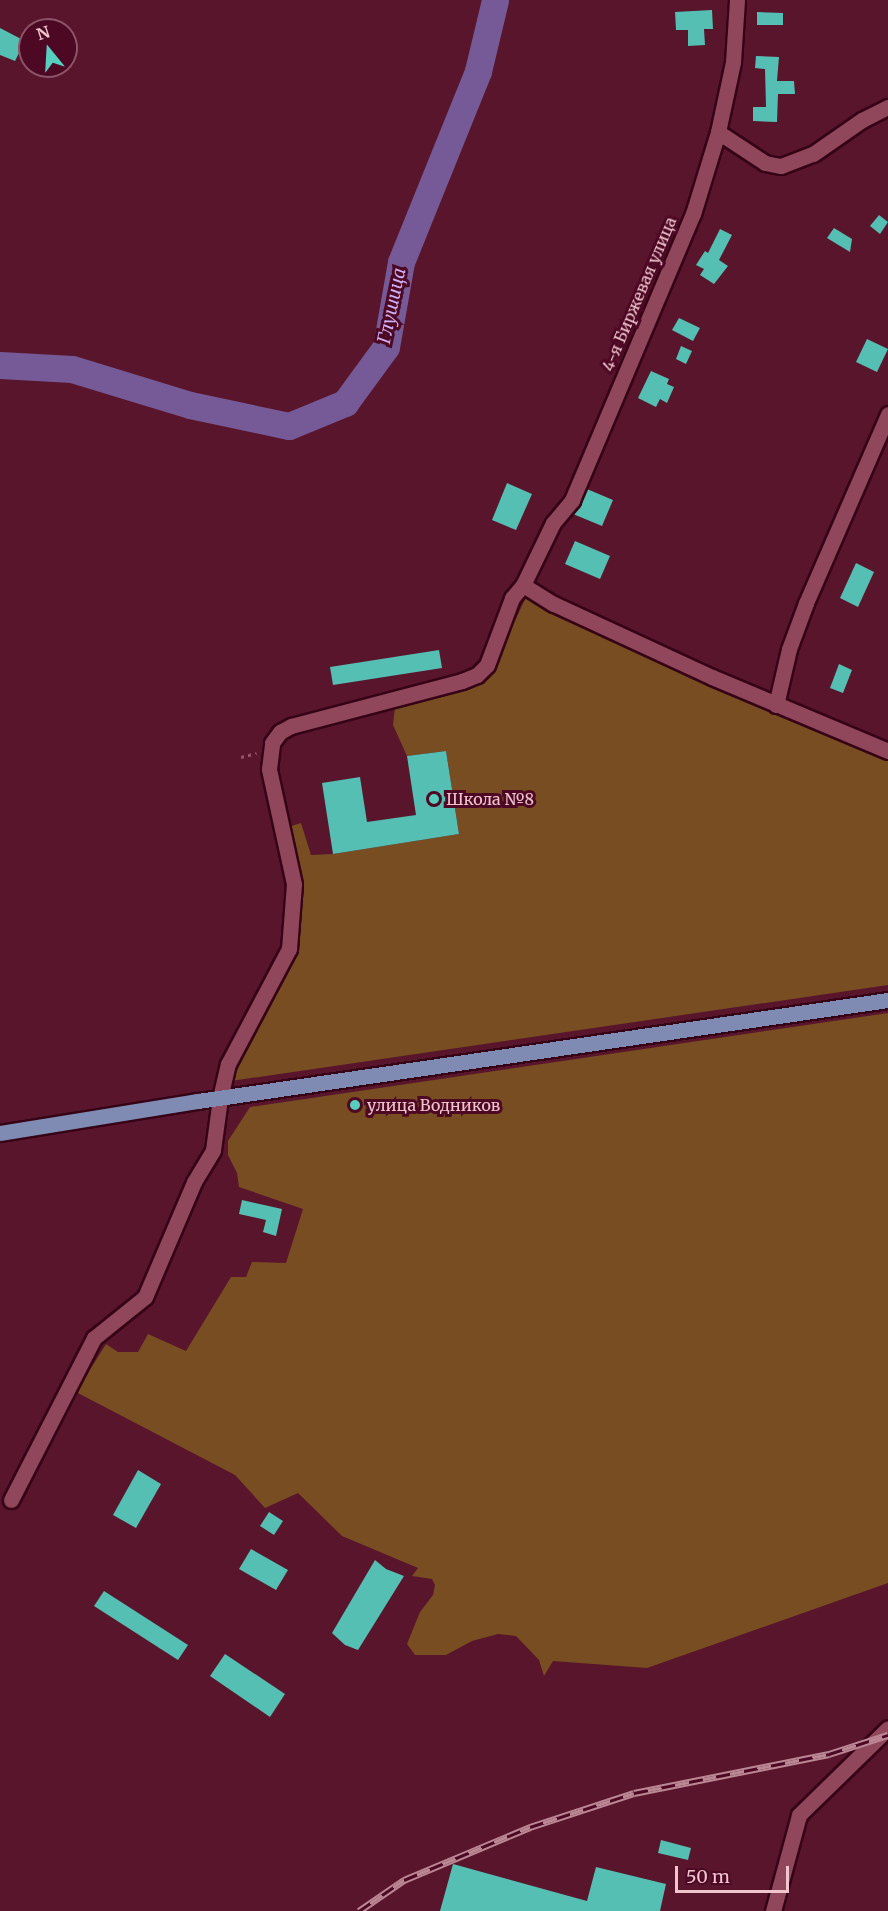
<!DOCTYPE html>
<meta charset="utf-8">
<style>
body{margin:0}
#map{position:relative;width:888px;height:1911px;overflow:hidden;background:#59152c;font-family:Merriweather,serif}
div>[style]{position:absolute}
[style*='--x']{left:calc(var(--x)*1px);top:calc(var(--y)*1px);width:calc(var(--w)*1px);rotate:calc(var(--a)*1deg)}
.green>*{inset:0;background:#774d21}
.river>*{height:27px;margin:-13.5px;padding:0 13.5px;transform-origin:13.5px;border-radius:13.5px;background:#755a97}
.building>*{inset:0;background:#54bfb2}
.path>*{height:3px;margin-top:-1.5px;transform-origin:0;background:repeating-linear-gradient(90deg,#915668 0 3px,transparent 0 7.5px)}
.roads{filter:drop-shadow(2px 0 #360316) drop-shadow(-2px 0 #360316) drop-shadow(0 2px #360316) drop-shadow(0 -2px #360316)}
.minor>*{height:15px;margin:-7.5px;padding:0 7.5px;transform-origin:7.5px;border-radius:7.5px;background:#90475b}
.major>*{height:15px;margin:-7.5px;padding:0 7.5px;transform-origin:7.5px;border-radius:7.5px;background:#808bb4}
.rail>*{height:7px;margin-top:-3.5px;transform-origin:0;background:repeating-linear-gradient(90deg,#4d0823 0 14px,#bb8795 0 28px);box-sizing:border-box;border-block:2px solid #bb8795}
.dots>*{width:16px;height:16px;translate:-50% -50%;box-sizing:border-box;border:3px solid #4d0823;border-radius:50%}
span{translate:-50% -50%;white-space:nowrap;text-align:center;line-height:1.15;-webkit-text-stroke:6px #4d0823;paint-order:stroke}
.street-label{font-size:16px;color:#f0c5ce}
.poi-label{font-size:16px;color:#f0c5ce}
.left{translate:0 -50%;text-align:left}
.water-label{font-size:18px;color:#d0b1f8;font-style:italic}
.north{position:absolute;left:18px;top:18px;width:60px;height:60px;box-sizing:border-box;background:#4d0823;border:2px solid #8e5467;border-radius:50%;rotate:342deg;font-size:16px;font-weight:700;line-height:24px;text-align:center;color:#f0c5ce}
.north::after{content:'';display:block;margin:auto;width:21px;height:27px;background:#58cebf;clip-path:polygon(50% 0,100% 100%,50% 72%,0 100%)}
.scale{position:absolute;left:675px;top:1866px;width:114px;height:27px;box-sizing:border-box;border:3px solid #f0c5ce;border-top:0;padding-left:8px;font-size:18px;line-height:21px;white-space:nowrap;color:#f0c5ce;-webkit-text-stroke:4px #4d0823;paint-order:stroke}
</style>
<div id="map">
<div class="green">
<i style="clip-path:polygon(528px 593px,775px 710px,888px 759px,888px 985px,231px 1081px,236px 1064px,295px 948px,288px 827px,301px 823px,311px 855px,333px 854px,459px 834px,446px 751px,407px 756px,393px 725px,395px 707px,478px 685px,496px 661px)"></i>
<i style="clip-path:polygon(888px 1013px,888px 1583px,647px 1668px,553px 1661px,544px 1676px,539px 1660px,516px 1636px,498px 1634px,472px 1641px,446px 1655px,415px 1655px,407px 1644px,420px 1612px,433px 1595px,435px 1585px,432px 1579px,412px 1576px,418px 1568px,342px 1536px,298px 1493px,265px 1508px,235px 1475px,76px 1392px,106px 1344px,118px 1352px,138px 1352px,148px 1334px,186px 1351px,231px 1277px,246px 1277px,252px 1262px,286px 1263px,303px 1209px,239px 1187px,237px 1173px,228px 1155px,228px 1141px,250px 1107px)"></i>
</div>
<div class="river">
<i style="--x:0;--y:365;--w:72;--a:3.2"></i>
<i style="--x:72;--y:369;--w:123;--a:17"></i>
<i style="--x:190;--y:405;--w:101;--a:12"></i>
<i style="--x:289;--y:426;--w:61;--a:-22.3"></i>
<i style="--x:345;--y:403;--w:69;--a:-53.8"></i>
<i style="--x:386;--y:347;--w:86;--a:-80"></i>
<i style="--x:401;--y:262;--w:206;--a:-68"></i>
<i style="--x:478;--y:71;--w:73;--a:-76.5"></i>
</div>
<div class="building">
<i style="clip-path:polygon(712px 10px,713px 29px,704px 29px,705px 45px,688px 46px,688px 30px,676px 30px,675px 12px)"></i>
<i style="clip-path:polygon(757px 12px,783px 13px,783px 25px,757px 25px)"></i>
<i style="clip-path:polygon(0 28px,25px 41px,15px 61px,0 55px)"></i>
<i style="clip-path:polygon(756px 56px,779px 57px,777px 81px,794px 81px,795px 94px,778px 94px,777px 122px,753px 121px,753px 107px,766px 107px,765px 69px,755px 68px)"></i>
<i style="clip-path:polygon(879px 215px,888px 222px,880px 234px,870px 226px)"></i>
<i style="clip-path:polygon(834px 228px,852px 239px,850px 252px,827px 238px)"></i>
<i style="clip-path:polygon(720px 229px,732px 235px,719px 260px,728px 266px,714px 284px,700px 275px,704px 269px,696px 265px,705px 251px,708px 253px)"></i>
<i style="clip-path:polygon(679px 318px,700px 328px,693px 341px,672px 330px)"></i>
<i style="clip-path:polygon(867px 339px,888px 349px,877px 372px,856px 362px)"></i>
<i style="clip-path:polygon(681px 346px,692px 351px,686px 364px,676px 359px)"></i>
<i style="clip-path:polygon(651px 371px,669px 379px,667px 384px,674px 387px,667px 403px,660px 399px,656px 407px,638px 398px)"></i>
<i style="clip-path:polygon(507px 483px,532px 494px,516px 530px,492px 520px)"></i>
<i style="clip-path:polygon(587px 489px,613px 500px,602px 526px,573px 514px)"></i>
<i style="clip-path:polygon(575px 541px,610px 556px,600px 579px,565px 564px)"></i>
<i style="clip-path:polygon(856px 563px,874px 572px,858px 607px,840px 598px)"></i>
<i style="clip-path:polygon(439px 650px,442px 668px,333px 685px,330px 667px)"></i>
<i style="clip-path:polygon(839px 664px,852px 670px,843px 693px,830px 688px)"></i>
<i style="clip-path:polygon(446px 751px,459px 834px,333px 854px,322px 783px,360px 777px,367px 822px,416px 815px,407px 756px)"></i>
<i style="clip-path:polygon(242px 1200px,282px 1209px,276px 1236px,263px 1232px,266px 1220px,239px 1214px)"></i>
<i style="clip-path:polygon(138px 1470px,161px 1484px,136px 1528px,113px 1515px)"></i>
<i style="clip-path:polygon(269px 1512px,283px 1521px,274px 1535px,260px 1526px)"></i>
<i style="clip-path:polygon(251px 1549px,288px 1570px,276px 1590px,239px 1569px)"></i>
<i style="clip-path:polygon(375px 1560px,386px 1569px,404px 1576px,358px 1650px,345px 1645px,332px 1633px)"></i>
<i style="clip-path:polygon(104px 1591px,188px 1645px,178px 1660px,94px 1606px)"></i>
<i style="clip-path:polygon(225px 1654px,285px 1694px,270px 1717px,210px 1676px)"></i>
<i style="clip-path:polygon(661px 1840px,691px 1848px,688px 1860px,658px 1853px)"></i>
<i style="clip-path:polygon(453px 1864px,587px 1901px,596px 1867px,666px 1884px,660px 1911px,440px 1911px)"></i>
</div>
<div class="path">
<i style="--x:241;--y:757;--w:16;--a:-14"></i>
</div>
<div class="roads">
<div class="minor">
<i style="--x:718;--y:132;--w:56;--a:33.4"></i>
<i style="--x:765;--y:163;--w:16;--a:11"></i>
<i style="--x:781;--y:166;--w:34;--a:-21"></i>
<i style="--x:813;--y:154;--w:60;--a:-34.8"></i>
<i style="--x:862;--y:120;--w:29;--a:-27"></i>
<i style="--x:523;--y:585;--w:36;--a:32"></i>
<i style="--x:554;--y:604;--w:174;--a:24.8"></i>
<i style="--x:712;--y:677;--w:191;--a:22.8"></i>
<i style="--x:776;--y:705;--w:57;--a:-76.9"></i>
<i style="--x:789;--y:649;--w:49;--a:-69.7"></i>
<i style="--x:806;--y:603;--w:206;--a:-66.5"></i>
<i style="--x:11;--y:1500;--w:182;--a:-62.9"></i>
<i style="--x:94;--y:1338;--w:65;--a:-38.8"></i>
<i style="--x:145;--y:1297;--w:125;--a:-66.9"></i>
<i style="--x:194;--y:1182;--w:37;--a:-59"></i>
<i style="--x:213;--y:1150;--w:52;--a:-82.3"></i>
<i style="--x:220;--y:1098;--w:35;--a:-77"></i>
<i style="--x:228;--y:1064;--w:130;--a:-62.1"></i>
<i style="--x:289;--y:949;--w:65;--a:-85.6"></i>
<i style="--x:294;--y:884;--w:118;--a:-102.3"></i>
<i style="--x:269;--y:769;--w:26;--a:-83"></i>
<i style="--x:272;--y:743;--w:14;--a:-54"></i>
<i style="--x:280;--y:732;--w:13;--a:-29"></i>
<i style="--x:291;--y:726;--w:177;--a:-14.7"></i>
<i style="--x:462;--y:681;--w:16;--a:-22"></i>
<i style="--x:477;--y:675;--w:14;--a:-45"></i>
<i style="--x:487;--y:665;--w:72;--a:-69.5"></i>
<i style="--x:512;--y:598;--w:17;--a:-50"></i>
<i style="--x:523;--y:585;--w:69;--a:-64.2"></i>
<i style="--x:553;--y:523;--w:30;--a:-50"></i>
<i style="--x:572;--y:500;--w:311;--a:-67.1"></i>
<i style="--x:693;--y:214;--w:86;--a:-73"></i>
<i style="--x:718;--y:132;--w:72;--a:-77.9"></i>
<i style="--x:733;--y:62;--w:62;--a:-86.3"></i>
<i style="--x:773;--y:1911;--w:99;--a:-74.8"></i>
<i style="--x:799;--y:1815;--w:124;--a:-44.3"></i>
</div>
<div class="major">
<i style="--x:0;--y:1133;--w:201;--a:-9.2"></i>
<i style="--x:198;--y:1101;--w:697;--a:-8.33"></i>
</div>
</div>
<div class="rail">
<i style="--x:359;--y:1911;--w:55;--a:-34.6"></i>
<i style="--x:404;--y:1880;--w:137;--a:-22.8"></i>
<i style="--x:530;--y:1827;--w:109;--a:-18.1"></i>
<i style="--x:634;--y:1793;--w:199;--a:-11.3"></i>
<i style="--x:829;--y:1754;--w:62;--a:-17.9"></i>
</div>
<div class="dots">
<i style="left:434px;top:799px;background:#58cebf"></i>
<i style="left:355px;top:1105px;background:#58cebf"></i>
</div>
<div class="street-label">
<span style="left:639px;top:294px;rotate:-67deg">4-я Биржевая улица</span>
</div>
<div class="poi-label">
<span class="left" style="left:446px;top:799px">Школа №8</span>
<span class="left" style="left:367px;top:1105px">улица Водников</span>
</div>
<div class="water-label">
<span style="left:392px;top:306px;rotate:-78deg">Глушица</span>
</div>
<div class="north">N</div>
<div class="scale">50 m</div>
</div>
